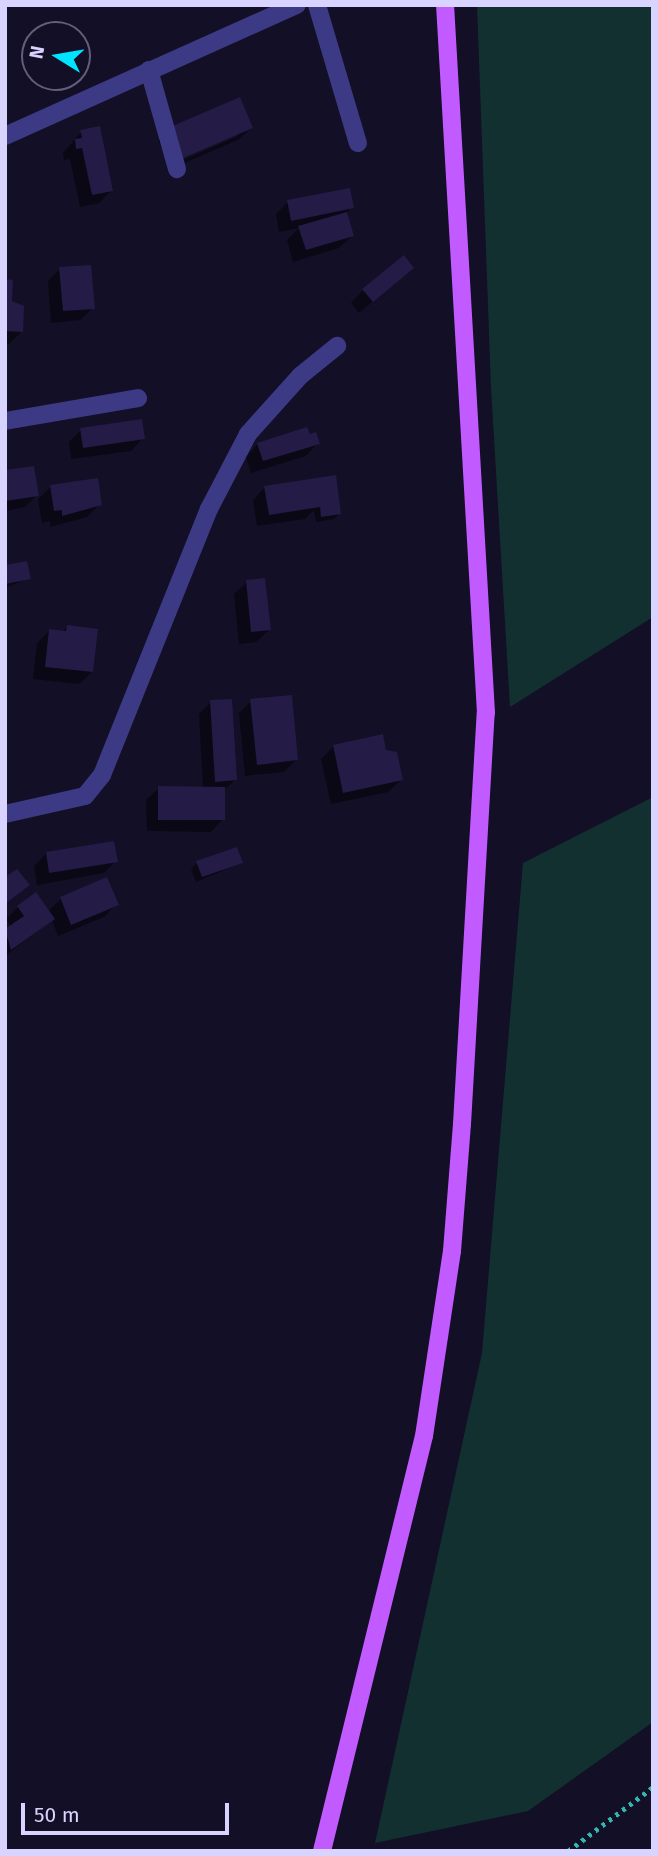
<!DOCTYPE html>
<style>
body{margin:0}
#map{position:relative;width:658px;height:1856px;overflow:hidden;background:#130f26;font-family:"Fira Sans",sans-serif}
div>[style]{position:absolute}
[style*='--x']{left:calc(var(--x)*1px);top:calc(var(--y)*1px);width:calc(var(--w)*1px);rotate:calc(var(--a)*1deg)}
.green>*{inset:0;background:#12302f}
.shadow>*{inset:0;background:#0007}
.building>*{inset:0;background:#241b47}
.path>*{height:4.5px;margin-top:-2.25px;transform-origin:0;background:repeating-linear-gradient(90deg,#2fb8b0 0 3.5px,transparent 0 8.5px)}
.minor>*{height:18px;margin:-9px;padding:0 9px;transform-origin:9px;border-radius:9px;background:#3d3a85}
.major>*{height:18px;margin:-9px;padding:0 9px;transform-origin:9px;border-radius:9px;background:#c25bff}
span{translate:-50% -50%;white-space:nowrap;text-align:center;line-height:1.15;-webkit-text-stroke:5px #130f26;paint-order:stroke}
.frame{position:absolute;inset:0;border:7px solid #d9d4ff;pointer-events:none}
.north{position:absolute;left:21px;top:21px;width:70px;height:70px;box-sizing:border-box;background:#130f26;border:2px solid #625e7d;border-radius:50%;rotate:281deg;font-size:19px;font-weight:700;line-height:28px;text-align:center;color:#d9d4ff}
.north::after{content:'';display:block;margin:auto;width:24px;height:32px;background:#00e5ff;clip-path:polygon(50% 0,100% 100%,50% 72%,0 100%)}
.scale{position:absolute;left:21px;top:1803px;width:208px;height:32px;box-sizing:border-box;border:4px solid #d9d4ff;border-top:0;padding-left:9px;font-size:21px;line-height:24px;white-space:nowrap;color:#d9d4ff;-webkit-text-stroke:5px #130f26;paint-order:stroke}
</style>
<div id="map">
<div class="green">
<i style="clip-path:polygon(477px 5px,653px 5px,653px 617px,510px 707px,491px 388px)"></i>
<i style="clip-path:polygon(653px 797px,653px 1722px,528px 1811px,375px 1843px,482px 1353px,523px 863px)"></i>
</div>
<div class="shadow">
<i style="clip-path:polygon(evenodd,171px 128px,251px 128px,238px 140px,170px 169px,158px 140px,171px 128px,238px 133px,238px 136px,176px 163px,174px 160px,238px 133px)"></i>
<i style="clip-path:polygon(81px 132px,111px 191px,99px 203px,80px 207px,70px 159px,64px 160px,63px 153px)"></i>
<i style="clip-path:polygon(288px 202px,352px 207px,346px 214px,352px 236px,339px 248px,293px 262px,287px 240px,299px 228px,279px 232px,276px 214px)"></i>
<i style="clip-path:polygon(412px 268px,359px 313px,351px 303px,363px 290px)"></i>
<i style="clip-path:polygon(60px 269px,93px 308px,80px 320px,51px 323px,48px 281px)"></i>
<i style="clip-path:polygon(5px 281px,22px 331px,9px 344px,5px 344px)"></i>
<i style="clip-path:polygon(81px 430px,143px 438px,131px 451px,71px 459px,69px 442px)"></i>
<i style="clip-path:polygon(309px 436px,318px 443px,306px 456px,251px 473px,246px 457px,258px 444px)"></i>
<i style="clip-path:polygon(5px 472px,37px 495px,25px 507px,5px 511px)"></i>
<i style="clip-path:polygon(51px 487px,100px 504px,87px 517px,50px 527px,50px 521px,42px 523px,38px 499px)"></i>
<i style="clip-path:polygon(265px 487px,340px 513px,334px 519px,316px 522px,314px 510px,305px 519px,257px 526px,253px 500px)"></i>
<i style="clip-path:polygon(5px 567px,29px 578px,5px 588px)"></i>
<i style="clip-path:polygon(247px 582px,269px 630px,256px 642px,239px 644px,234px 594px)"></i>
<i style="clip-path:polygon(67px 627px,92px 672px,79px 684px,33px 679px,37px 643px,49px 631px,62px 632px)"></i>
<i style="clip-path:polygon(251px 701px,296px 760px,284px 772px,245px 776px,239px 713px)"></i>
<i style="clip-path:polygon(211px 702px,235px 780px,223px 791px,223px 819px,211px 832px,147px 831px,146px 800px,159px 788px,203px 788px,199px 714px)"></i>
<i style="clip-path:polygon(334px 746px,401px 780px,388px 792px,331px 804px,321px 759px)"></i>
<i style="clip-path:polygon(46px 854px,116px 861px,104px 873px,37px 885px,34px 866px)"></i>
<i style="clip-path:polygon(197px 863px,241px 863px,196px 882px,191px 869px)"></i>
<i style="clip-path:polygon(106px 879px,116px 904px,104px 917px,58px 936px,52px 920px,5px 956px,5px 931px,11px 927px,6px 919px,18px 907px,48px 911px,61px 899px)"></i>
</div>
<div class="building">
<i style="clip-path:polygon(240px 97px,253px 128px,183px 158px,170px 127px)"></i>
<i style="clip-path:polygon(100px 126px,113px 191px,92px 195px,82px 148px,76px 149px,75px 139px,82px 138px,80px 130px)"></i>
<i style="clip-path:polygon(350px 188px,354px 208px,291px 221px,287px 200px)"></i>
<i style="clip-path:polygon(347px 212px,354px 236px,306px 250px,298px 226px)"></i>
<i style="clip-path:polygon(404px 255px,414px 268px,373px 302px,362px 289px)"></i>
<i style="clip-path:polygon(91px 265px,95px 309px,63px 311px,59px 267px)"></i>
<i style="clip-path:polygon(5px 279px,13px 280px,12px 301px,24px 306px,23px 332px,5px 331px)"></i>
<i style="clip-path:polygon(142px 419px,145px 439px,83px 448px,80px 428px)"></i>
<i style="clip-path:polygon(307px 427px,310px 434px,316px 432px,320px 444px,263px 461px,257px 443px)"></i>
<i style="clip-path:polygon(34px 466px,39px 496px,5px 501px,5px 470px)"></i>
<i style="clip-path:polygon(336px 475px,341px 514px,321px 517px,320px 507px,269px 515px,264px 486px)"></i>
<i style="clip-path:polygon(98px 478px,102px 505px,62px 516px,62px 510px,54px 511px,50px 485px)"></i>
<i style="clip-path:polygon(27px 561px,31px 579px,5px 584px,5px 565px)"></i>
<i style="clip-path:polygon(265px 578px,271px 630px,251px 632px,246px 580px)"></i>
<i style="clip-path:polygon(67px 625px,98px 629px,93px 672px,45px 667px,49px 629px,66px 631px)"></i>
<i style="clip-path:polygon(292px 695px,298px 760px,257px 765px,250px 699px)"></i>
<i style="clip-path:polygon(232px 699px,237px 780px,215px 782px,210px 700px)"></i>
<i style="clip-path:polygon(383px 734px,386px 750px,397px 752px,403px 780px,343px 793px,333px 745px)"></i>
<i style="clip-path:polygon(158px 786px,225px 787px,225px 820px,158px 820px)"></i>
<i style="clip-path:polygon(114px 841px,118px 862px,49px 873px,46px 852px)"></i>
<i style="clip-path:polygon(237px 847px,243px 863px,202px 877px,196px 861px)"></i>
<i style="clip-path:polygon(17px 869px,30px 885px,5px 904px,5px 877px)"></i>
<i style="clip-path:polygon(107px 877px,119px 905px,71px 925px,60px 897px)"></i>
<i style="clip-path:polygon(36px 892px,55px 919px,11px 950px,5px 929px,24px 916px,17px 906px)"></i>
</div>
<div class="path">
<i style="--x:568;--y:1851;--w:106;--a:-37"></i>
</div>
<div class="minor">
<i style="--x:317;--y:5;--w:144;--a:73.5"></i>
<i style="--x:149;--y:70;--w:103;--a:74.2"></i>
<i style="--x:5;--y:136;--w:320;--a:-24.2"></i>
<i style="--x:5;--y:421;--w:135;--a:-9.8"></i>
<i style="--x:5;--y:814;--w:82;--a:-12.7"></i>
<i style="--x:85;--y:796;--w:27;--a:-51"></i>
<i style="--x:102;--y:775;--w:287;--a:-68.1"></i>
<i style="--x:209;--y:509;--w:85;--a:-62.5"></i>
<i style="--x:248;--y:434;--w:78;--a:-48.1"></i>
<i style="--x:300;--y:376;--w:48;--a:-39"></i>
</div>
<div class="major">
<i style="--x:322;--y:1851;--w:427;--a:-76.2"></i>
<i style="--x:424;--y:1436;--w:187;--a:-81.4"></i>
<i style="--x:452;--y:1251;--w:127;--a:-85.5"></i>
<i style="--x:462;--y:1124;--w:412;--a:-86.7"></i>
<i style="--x:486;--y:713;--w:709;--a:-93.31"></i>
</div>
<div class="frame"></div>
<div class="north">N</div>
<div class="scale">50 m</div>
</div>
